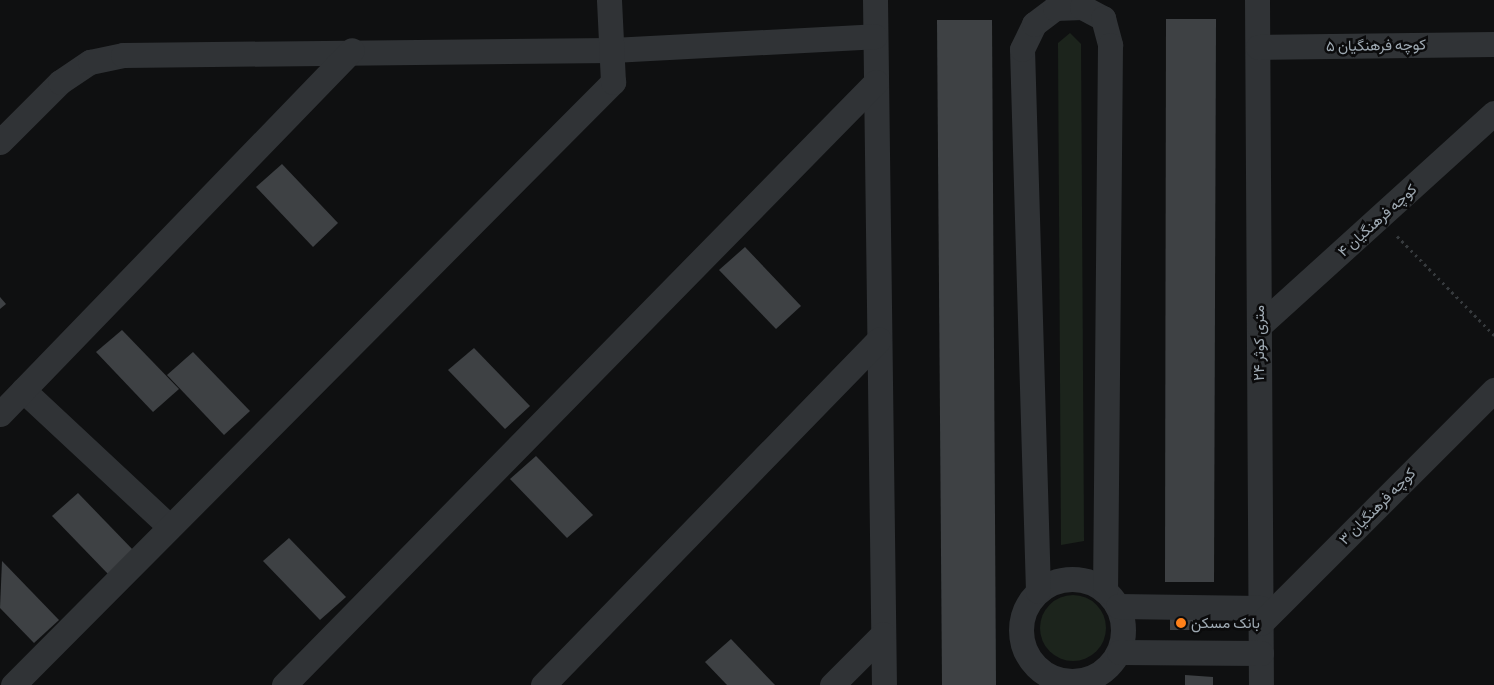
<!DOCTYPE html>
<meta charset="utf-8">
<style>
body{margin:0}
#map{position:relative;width:1494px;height:685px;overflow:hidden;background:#0f1011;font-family:Barlow,Vazirmatn,sans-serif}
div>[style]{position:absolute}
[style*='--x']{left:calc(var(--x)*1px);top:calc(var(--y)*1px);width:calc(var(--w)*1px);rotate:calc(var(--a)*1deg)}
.green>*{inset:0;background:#1c241c}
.round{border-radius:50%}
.building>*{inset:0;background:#3e4144}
.path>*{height:3px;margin-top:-1.5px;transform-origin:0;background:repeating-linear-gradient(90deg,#363a3d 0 2.5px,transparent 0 6.5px)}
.minor>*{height:25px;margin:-12.5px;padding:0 12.5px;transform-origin:12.5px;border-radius:12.5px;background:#303336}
.minor>.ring{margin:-12.5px;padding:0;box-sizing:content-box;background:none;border:25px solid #303336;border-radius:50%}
.dots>*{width:14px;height:14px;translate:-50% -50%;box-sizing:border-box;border:2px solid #0b0b0c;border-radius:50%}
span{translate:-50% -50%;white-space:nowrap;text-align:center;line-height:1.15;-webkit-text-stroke:5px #0b0b0c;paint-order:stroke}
.street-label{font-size:15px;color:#9faab3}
.poi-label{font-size:15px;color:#9faab3}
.left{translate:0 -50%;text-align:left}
</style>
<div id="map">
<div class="green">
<i style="clip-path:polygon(1070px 33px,1081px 44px,1084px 541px,1061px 545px,1058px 43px)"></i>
<i class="round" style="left:1040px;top:595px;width:66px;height:66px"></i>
</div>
<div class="building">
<i style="clip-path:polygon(1166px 19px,1216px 19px,1214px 582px,1165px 582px)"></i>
<i style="clip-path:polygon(937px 20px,992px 20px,996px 685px,942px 685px)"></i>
<i style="clip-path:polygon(282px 164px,338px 223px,313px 247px,256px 187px)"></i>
<i style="clip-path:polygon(745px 247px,801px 306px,776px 329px,719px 270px)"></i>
<i style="clip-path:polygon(0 297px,6px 304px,0 309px)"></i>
<i style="clip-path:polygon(122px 330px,179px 389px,153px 412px,96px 352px)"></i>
<i style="clip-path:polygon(474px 348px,530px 406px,505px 429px,448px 370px)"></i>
<i style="clip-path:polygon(193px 352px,250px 411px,224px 435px,167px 375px)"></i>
<i style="clip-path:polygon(536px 456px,593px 515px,567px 538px,510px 479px)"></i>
<i style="clip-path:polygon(78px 493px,135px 552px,109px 575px,52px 516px)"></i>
<i style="clip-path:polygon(289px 538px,346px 597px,320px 620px,263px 561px)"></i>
<i style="clip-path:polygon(2px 561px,59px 620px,34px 643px,0 608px)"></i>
<i style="clip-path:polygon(1170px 615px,1193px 616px,1193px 630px,1170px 630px)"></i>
<i style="clip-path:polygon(731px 639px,775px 685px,727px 685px,705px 662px)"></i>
<i style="clip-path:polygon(1185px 675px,1213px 677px,1213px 685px,1185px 685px)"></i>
</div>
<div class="path">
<i style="--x:1397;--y:236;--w:139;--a:45.6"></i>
</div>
<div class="minor">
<i style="--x:875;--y:0;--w:685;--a:89.25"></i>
<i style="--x:1257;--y:0;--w:685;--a:89.67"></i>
<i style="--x:1258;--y:47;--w:236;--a:-0.7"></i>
<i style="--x:0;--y:142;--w:85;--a:-45"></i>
<i style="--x:60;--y:82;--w:36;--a:-34"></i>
<i style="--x:90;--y:62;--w:34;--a:-12"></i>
<i style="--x:123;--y:55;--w:489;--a:-0.6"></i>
<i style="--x:612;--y:50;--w:263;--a:-3"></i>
<i style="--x:1259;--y:326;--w:317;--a:-42.2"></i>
<i style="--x:23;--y:390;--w:200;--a:43"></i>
<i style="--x:0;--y:414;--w:506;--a:-45.96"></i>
<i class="ring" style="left:1021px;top:579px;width:77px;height:77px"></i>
<i style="--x:1038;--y:591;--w:542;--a:-91.69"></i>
<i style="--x:1022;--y:49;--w:28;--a:-64"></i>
<i style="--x:1034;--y:24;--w:26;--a:-37"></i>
<i style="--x:1055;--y:8;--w:27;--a:-2"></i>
<i style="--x:1082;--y:7;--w:24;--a:28"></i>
<i style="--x:1103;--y:18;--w:28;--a:75"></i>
<i style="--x:1110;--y:45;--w:546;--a:90.52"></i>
<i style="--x:1118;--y:606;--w:143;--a:0.8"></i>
<i style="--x:1261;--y:623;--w:330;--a:-45"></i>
<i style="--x:1119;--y:652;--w:142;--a:0.4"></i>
<i style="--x:13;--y:685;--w:851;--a:-45.14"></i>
<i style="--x:613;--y:82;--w:82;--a:-92.8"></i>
<i style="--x:284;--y:685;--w:845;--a:-45.53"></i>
<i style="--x:543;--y:685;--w:482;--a:-45.8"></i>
<i style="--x:832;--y:685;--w:72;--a:-45"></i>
</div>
<div class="dots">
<i style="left:1181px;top:623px;background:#ff811a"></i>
</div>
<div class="street-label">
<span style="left:1376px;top:45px;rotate:-1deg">کوچه فرهنگیان ۵</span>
<span style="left:1377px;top:220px;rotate:-42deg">کوچه فرهنگیان ۴</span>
<span style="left:1259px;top:343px;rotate:-90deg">۲۴ متری کوثر</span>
<span style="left:1377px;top:506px;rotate:-45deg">کوچه فرهنگیان ۳</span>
</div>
<div class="poi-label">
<span class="left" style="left:1191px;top:623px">بانک مسکن</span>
</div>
</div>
